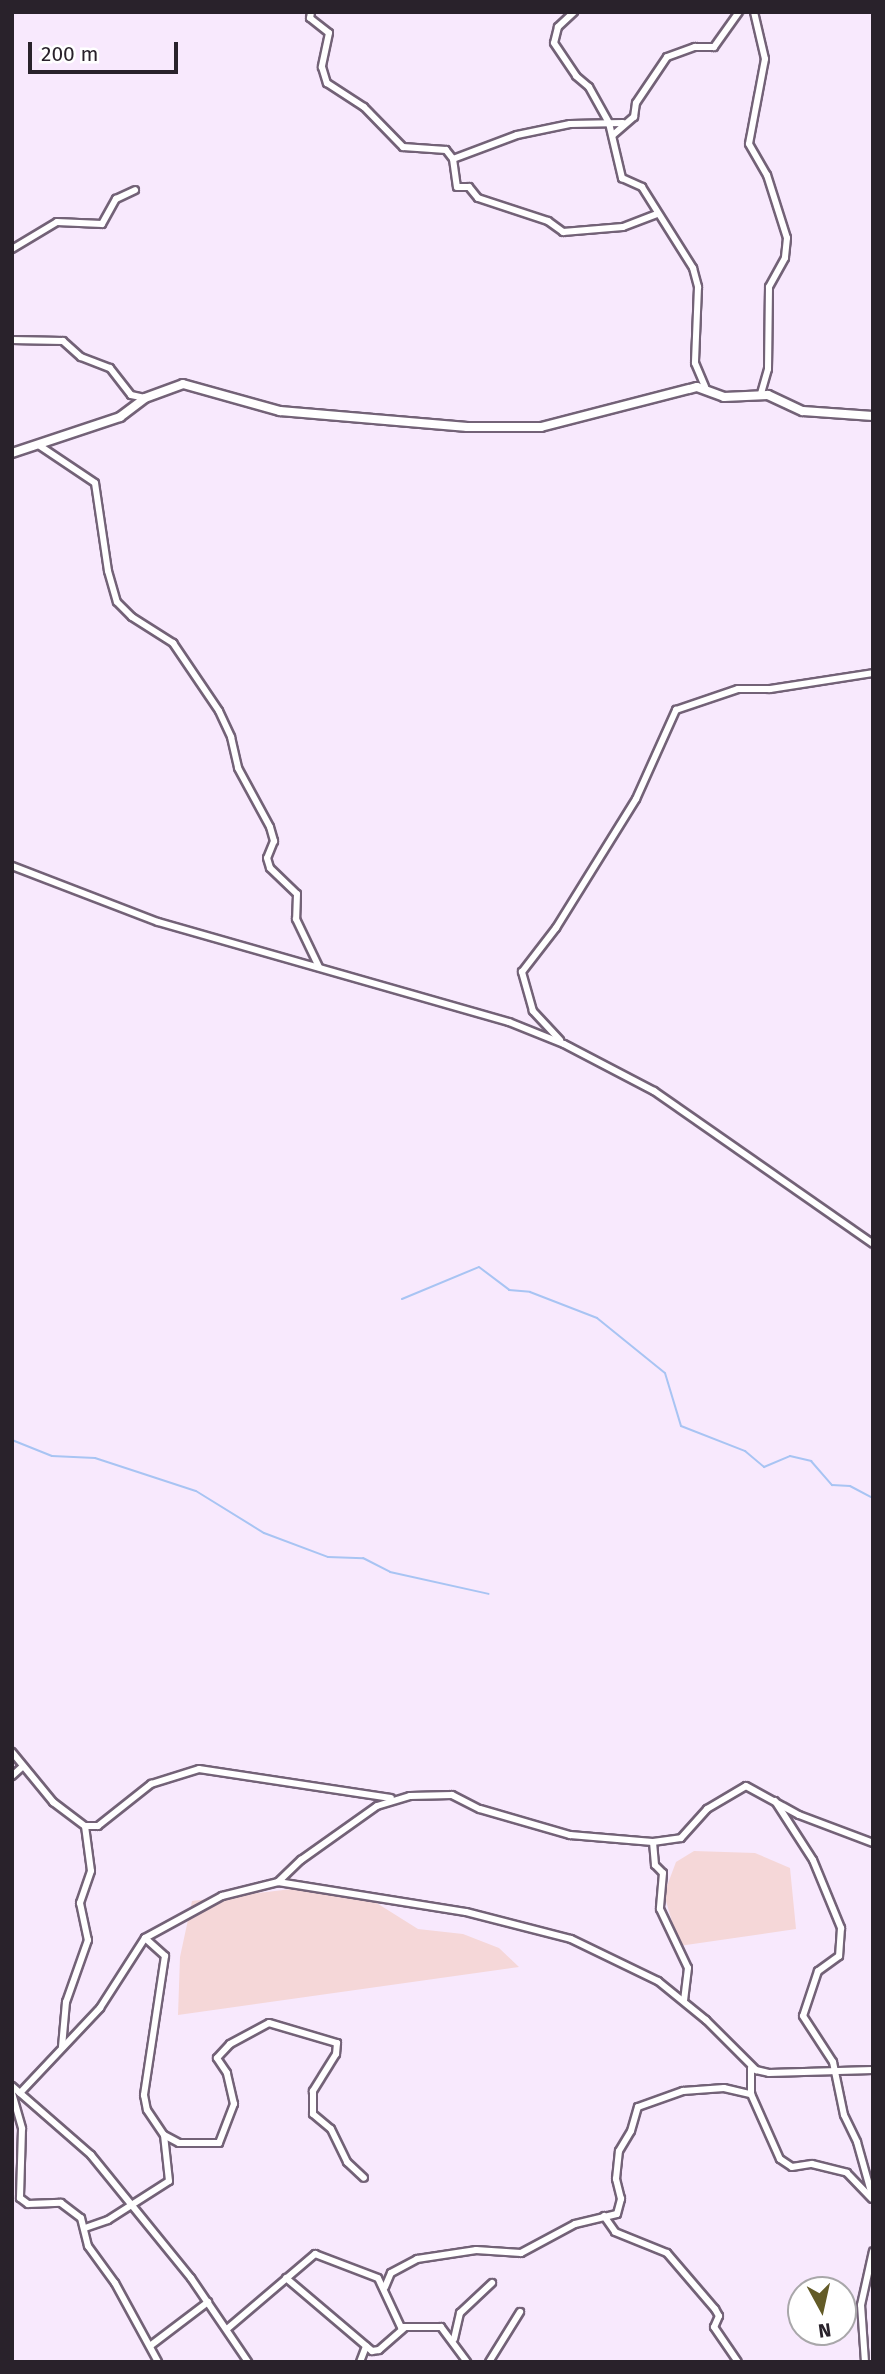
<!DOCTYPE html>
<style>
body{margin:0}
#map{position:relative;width:885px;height:2374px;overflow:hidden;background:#f8e9fd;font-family:"Fira Sans",sans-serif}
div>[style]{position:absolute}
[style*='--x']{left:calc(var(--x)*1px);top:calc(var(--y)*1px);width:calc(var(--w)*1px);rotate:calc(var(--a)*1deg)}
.green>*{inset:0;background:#f5d7d8}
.stream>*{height:2px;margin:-1px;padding:0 1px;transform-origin:1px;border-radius:1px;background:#a8c4f3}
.roads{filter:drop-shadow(2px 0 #736277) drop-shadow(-2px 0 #736277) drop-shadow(0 2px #736277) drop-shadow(0 -2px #736277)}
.minor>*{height:6px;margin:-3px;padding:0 3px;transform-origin:3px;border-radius:3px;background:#fff}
.tertiary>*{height:8px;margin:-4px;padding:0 4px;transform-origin:4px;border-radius:4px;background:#fff}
span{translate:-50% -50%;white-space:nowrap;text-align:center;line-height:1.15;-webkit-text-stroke:6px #fff;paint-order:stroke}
.frame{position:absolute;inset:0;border:14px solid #29222b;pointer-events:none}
.north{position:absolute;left:787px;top:2276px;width:70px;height:70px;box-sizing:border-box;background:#fff;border:2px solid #a9a7aa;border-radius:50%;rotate:172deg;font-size:19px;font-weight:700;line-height:28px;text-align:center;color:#29222b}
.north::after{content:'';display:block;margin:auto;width:24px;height:32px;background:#635b27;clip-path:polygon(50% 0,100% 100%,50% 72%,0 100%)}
.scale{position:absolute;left:28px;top:42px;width:150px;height:32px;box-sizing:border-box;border:4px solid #29222b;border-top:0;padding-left:9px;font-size:21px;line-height:24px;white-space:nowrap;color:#29222b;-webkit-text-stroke:5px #fff;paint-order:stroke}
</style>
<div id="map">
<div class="green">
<i style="clip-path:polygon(694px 1851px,755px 1853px,790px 1868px,796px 1929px,679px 1946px,664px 1894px,676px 1862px)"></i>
<i style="clip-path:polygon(300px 1888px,375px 1902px,418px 1929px,463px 1934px,499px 1948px,519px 1967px,178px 2015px,180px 1957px,192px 1901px)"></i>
</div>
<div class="stream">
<i style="--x:402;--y:1299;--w:83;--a:-22.6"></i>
<i style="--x:479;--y:1267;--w:38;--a:37"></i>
<i style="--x:509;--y:1290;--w:21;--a:5"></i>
<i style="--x:530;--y:1292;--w:72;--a:21.2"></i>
<i style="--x:597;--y:1318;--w:87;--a:39"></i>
<i style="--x:665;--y:1373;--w:55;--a:73.2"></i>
<i style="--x:681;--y:1426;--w:69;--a:21.3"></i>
<i style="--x:745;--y:1451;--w:25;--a:40"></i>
<i style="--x:764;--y:1467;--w:28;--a:-23"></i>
<i style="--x:790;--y:1456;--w:22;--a:13"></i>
<i style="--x:811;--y:1461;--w:32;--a:49"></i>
<i style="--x:832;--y:1485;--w:18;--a:3"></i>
<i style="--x:850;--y:1486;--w:26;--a:28"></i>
<i style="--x:12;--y:1440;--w:43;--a:21.8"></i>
<i style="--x:52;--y:1456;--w:43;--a:2.7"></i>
<i style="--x:95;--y:1458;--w:106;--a:18.1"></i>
<i style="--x:196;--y:1491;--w:80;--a:31.7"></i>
<i style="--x:264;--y:1533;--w:68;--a:20.6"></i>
<i style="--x:328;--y:1557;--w:35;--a:2"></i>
<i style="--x:363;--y:1558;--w:30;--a:27"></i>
<i style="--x:390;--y:1572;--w:101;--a:12.5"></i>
</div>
<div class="roads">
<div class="minor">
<i style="--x:311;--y:12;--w:6;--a:99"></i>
<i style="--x:310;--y:18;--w:24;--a:38"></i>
<i style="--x:329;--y:33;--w:35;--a:102"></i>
<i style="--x:322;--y:67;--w:17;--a:73"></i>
<i style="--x:327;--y:83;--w:44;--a:33"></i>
<i style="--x:364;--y:107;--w:56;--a:45.7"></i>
<i style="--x:403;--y:147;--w:43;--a:4"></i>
<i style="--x:446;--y:150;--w:11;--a:52"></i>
<i style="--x:453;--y:159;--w:28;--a:82"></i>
<i style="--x:457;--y:187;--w:12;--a:0"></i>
<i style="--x:469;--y:187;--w:14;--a:51"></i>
<i style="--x:478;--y:198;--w:74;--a:18.2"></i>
<i style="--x:548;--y:221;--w:19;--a:36"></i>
<i style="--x:563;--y:232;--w:60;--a:-4.8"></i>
<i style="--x:623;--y:227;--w:36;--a:-21"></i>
<i style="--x:574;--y:12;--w:22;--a:137"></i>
<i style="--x:558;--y:27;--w:16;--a:104"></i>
<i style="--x:554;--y:43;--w:40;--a:56"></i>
<i style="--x:576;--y:76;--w:17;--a:40"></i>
<i style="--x:589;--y:87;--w:41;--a:60.9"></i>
<i style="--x:609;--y:123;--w:57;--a:76.7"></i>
<i style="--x:622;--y:178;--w:22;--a:24"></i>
<i style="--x:642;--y:187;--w:96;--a:57.8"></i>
<i style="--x:693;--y:268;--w:20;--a:75"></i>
<i style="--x:698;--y:287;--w:76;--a:92.3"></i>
<i style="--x:695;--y:363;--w:26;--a:67"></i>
<i style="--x:754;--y:12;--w:48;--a:76.8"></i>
<i style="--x:765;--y:59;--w:86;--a:100.7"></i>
<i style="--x:749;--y:144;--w:36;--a:60"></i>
<i style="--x:767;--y:175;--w:66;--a:72.4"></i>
<i style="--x:787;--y:238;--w:20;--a:96"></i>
<i style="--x:785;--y:258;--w:33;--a:119"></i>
<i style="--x:769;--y:287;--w:82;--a:90.7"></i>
<i style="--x:768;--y:369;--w:26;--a:106"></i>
<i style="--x:613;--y:135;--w:28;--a:-41"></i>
<i style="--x:634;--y:117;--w:14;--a:-82"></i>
<i style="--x:636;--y:103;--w:55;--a:-56"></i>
<i style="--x:667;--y:57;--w:30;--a:-20"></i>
<i style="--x:695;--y:47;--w:19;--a:0"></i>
<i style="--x:714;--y:47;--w:43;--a:-54.5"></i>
<i style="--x:453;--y:159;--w:68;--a:-20.6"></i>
<i style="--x:517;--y:135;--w:54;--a:-11.7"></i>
<i style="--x:570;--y:124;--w:53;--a:-1.1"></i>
<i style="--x:12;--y:249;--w:52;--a:-31"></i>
<i style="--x:57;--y:222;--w:45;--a:2.5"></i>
<i style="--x:102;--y:224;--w:29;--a:-61"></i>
<i style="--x:116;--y:199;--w:21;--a:-25"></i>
<i style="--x:12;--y:340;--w:51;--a:1.1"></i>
<i style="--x:63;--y:341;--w:24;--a:42"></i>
<i style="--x:81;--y:357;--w:31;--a:21"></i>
<i style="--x:110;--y:368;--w:34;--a:52"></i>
<i style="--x:131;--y:395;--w:14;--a:12"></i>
<i style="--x:40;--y:446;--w:66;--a:33.9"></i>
<i style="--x:95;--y:483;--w:89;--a:81.6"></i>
<i style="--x:108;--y:571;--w:32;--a:74"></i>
<i style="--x:117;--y:602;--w:21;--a:45"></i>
<i style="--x:132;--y:617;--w:49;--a:32.4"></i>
<i style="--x:173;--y:643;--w:82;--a:55.9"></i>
<i style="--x:219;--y:711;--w:29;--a:65"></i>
<i style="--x:231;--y:737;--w:32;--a:77"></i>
<i style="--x:238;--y:768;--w:67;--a:61.5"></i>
<i style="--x:270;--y:827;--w:15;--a:74"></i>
<i style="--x:274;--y:841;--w:18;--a:112"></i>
<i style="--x:267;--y:858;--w:10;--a:73"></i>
<i style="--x:270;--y:868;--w:37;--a:44"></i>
<i style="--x:297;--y:894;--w:25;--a:92"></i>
<i style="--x:296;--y:919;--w:53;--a:64.4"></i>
<i style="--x:12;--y:866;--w:156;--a:21"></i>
<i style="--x:158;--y:922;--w:365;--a:15.9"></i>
<i style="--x:509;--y:1022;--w:59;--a:21.8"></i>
<i style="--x:564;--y:1044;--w:102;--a:27.6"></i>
<i style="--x:654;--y:1091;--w:267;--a:34.9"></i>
<i style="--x:560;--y:1040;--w:40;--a:-133"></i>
<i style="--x:533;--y:1011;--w:41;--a:-105.8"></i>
<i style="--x:522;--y:972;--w:56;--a:-52.3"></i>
<i style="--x:556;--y:928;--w:152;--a:-58.2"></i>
<i style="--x:636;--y:799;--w:98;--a:-65.8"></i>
<i style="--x:676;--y:710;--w:65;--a:-18.7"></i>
<i style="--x:738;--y:689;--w:32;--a:0"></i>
<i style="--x:770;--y:689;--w:104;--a:-8.8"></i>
<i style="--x:12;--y:1752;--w:65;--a:50.6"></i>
<i style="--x:53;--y:1802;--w:40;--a:37"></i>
<i style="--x:85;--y:1826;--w:45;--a:82.4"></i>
<i style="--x:91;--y:1871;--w:34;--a:109"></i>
<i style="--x:80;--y:1903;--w:38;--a:78"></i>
<i style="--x:88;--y:1940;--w:66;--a:109.5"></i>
<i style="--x:66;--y:2002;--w:45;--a:95.1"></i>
<i style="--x:12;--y:1776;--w:15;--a:-42"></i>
<i style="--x:775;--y:1801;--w:70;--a:57.2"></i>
<i style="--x:813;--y:1860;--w:74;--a:67.6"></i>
<i style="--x:841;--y:1928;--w:28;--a:94"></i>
<i style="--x:839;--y:1956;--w:26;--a:144"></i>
<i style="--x:818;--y:1971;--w:47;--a:108.4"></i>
<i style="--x:803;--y:2016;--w:55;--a:56.9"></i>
<i style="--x:833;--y:2062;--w:54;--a:78.3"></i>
<i style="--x:844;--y:2115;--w:30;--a:64"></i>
<i style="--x:857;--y:2142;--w:59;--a:74.3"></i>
<i style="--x:85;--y:1826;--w:13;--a:0"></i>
<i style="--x:98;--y:1826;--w:68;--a:-38.4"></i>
<i style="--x:151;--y:1784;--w:50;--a:-17.4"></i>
<i style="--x:199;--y:1769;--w:194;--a:8.6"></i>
<i style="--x:653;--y:1842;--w:23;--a:85"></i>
<i style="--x:655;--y:1865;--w:11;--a:45"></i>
<i style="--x:663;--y:1873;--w:36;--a:95"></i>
<i style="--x:660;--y:1909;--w:65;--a:64.6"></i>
<i style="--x:688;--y:1968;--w:32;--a:97"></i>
<i style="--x:278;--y:1882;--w:32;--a:-44"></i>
<i style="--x:301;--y:1860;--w:93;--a:-35.4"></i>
<i style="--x:377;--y:1806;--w:34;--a:-17"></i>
<i style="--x:410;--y:1796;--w:42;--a:-1.4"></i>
<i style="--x:452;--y:1795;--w:31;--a:27"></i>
<i style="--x:480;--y:1809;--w:94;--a:16.1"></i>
<i style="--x:570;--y:1835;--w:83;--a:4.8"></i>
<i style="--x:653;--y:1842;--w:28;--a:-8"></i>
<i style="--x:681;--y:1838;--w:39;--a:-48"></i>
<i style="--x:707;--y:1809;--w:45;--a:-30.5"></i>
<i style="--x:746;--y:1786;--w:60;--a:28.7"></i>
<i style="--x:799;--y:1815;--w:79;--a:20.7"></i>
<i style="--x:145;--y:1938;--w:27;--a:42"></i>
<i style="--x:165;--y:1956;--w:141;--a:98.6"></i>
<i style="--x:144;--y:2095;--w:15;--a:79"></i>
<i style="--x:147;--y:2110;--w:30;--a:56"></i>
<i style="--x:164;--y:2135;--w:17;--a:28"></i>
<i style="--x:179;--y:2143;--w:40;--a:0"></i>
<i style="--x:219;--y:2143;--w:42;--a:-69"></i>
<i style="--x:234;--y:2104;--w:32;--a:-103"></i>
<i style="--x:227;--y:2073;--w:18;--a:-124"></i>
<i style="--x:217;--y:2058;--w:19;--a:-47"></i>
<i style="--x:230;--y:2044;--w:44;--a:-28.3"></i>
<i style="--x:269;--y:2023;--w:71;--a:16.4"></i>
<i style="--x:337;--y:2043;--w:11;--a:95"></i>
<i style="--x:336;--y:2054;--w:44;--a:121.9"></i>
<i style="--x:313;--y:2091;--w:23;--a:90"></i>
<i style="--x:313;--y:2114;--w:23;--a:40"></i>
<i style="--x:331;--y:2129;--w:37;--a:64"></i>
<i style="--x:347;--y:2162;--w:23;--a:43"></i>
<i style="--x:751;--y:2068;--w:26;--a:90"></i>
<i style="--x:751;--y:2094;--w:71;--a:66"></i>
<i style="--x:780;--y:2159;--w:14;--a:34"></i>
<i style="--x:792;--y:2167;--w:20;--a:-9"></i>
<i style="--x:812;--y:2164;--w:36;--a:14"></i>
<i style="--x:847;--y:2173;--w:36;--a:46"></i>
<i style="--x:12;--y:2086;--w:105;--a:41.1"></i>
<i style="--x:91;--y:2155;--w:159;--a:50.9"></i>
<i style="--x:191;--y:2278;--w:102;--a:55.8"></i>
<i style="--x:12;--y:2093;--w:37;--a:74"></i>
<i style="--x:22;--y:2129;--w:69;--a:91.7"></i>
<i style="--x:20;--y:2198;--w:10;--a:37"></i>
<i style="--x:28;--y:2204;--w:33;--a:-2"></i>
<i style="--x:61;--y:2203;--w:25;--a:37"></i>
<i style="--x:81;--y:2218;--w:29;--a:76"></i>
<i style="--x:88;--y:2246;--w:46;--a:53.9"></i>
<i style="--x:115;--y:2283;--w:90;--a:61.4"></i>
<i style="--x:20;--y:2093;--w:117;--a:-46.7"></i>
<i style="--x:100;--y:2008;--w:83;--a:-57.3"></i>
<i style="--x:145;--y:1938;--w:88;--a:-28.6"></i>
<i style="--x:222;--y:1896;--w:58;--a:-14"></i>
<i style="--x:278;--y:1882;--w:190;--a:9.1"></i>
<i style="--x:466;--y:1912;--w:108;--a:14.4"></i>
<i style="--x:571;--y:1939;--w:97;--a:25.8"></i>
<i style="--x:658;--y:1981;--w:62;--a:39.1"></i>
<i style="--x:706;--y:2020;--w:71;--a:45"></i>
<i style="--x:756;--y:2070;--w:13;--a:13"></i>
<i style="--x:769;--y:2073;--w:104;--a:-1.7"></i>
<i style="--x:604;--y:2216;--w:19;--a:55"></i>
<i style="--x:615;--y:2232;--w:56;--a:22"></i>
<i style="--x:667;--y:2253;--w:74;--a:49.4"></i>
<i style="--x:715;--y:2309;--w:8;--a:60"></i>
<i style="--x:719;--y:2316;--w:12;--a:114"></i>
<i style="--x:714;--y:2327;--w:42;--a:55.6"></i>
<i style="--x:85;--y:2228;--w:24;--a:-19"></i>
<i style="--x:108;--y:2220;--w:72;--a:-32.6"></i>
<i style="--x:169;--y:2181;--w:46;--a:-96.2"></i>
<i style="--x:286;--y:2278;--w:113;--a:40.3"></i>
<i style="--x:372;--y:2351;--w:7;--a:-8"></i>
<i style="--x:379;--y:2350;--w:33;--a:-41"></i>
<i style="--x:385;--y:2287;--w:15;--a:-67"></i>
<i style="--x:391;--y:2273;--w:30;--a:-28"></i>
<i style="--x:417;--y:2259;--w:60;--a:-8.7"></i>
<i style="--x:476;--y:2250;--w:45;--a:3.8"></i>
<i style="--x:521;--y:2253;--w:61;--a:-28.2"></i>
<i style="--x:575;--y:2224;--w:43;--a:-13.4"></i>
<i style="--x:617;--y:2214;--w:16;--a:-75"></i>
<i style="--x:621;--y:2199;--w:21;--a:-104"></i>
<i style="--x:616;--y:2179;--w:28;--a:-84"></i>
<i style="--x:619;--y:2151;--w:23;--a:-59"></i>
<i style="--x:631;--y:2131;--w:25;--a:-74"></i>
<i style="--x:638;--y:2107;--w:48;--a:-19.6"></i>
<i style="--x:683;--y:2091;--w:41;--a:-4.2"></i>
<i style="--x:724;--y:2088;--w:28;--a:13"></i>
<i style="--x:227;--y:2329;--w:116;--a:-40.4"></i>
<i style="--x:315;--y:2254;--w:67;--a:20.9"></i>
<i style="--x:378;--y:2278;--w:54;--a:64.9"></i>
<i style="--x:401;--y:2327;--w:40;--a:0"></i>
<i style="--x:441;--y:2327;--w:44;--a:53.4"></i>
<i style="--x:454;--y:2339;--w:27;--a:-77"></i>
<i style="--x:460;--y:2313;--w:44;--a:-43.2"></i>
<i style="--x:150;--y:2346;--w:73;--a:-37.2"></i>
<i style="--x:360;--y:2362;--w:17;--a:-69"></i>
<i style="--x:489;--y:2362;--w:59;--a:-58.2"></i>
<i style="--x:865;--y:2362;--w:57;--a:-94"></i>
<i style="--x:861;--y:2305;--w:55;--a:-77.5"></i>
</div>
<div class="tertiary">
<i style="--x:12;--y:453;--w:114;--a:-18.4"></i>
<i style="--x:120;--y:417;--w:31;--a:-37"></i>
<i style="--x:145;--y:398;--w:40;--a:-20.2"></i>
<i style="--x:183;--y:384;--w:101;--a:15.6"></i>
<i style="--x:280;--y:411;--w:188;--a:4.9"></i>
<i style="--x:467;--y:427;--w:74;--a:0"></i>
<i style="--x:541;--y:427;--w:161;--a:-14.4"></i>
<i style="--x:697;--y:387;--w:29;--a:20"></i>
<i style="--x:724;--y:397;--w:44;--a:-2.6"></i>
<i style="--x:768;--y:395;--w:38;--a:25"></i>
<i style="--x:803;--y:411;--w:70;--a:4.1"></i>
</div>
</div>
<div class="frame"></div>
<div class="north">N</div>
<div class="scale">200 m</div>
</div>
